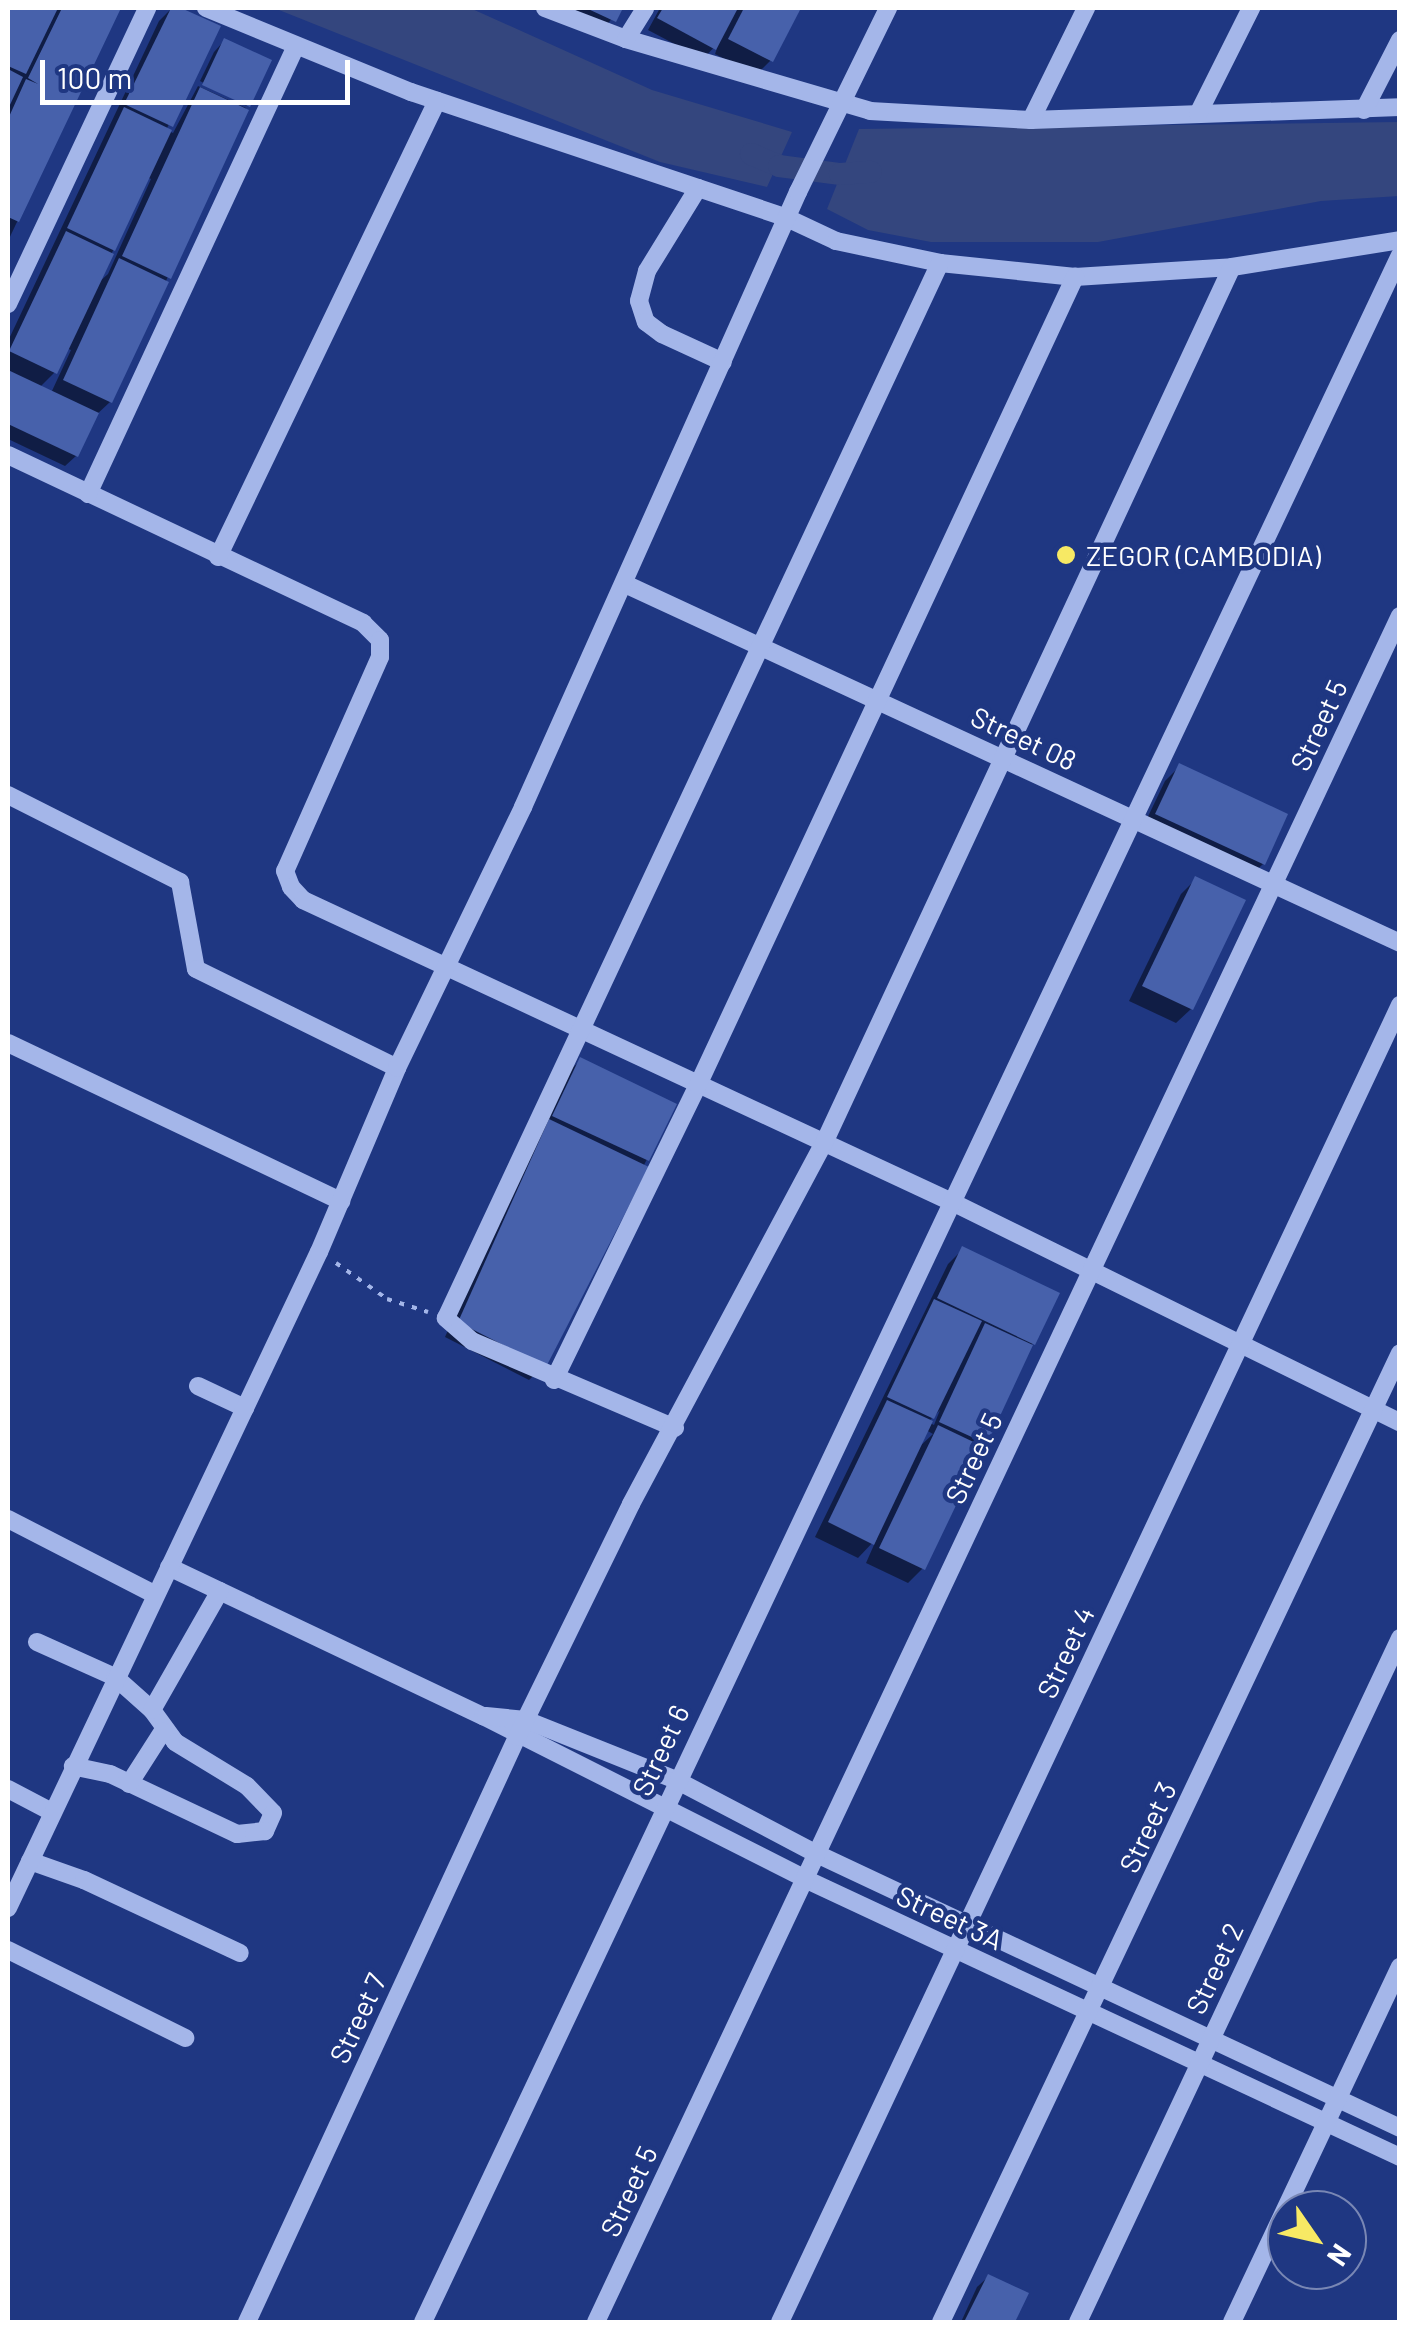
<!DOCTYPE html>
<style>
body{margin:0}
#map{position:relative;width:1407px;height:2330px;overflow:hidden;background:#1f3782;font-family:Barlow,sans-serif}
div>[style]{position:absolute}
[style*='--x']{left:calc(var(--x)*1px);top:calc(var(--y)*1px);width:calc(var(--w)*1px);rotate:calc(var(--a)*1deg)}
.water>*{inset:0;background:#34467e}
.shadow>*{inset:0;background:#0007}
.canal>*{height:22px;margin:-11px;padding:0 11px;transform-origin:11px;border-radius:11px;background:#34467e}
.building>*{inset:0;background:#4761ab}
.path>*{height:4px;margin-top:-2px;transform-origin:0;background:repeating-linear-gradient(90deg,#a4b6e9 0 5px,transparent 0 13px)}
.minor>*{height:18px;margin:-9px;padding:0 9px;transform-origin:9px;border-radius:9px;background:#a4b6e9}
.dots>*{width:28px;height:28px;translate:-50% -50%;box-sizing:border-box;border:5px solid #1f3782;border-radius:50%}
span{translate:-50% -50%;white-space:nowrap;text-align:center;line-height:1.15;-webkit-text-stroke:9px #1f3782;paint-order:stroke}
.poi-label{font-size:28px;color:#fff}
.left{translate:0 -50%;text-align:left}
.street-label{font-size:28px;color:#fff}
.frame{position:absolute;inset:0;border:10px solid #fff;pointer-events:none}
.north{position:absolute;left:1267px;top:2190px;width:100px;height:100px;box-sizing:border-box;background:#1f3782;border:2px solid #7987b4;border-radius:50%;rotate:124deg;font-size:28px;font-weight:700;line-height:40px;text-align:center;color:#fff}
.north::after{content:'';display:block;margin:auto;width:35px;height:45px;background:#f7e964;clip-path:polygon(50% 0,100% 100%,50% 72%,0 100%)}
.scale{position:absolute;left:40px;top:60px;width:310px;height:45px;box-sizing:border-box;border:5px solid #fff;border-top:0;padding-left:12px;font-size:30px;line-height:35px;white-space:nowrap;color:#fff;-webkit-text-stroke:8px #1f3782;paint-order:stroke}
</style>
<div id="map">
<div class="water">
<i style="clip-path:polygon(274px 8px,470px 8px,652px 90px,792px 132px,767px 187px,660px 162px)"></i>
<i style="clip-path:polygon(1399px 122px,1399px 196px,1321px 201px,1098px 242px,931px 242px,868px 230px,827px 209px,859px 129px)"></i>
</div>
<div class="shadow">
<i style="clip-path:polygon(8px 8px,118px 8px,8px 241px)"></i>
<i style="clip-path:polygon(evenodd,172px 8px,218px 27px,166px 130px,173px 133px,198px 86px,246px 108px,110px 402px,94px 417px,76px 456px,65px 466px,8px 439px,8px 341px,159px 21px,172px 8px,147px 177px,151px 179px,108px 274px,98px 283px,147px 177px,172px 8px,66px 348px,71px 350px,51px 393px,39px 388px,55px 372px,66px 348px)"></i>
<i style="clip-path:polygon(543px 8px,620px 8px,599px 35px)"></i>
<i style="clip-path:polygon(660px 8px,798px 8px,771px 60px,756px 75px,715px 54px,719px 42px,703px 59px,648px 30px)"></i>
<i style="clip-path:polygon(224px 41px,269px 61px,247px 106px,200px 81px,214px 52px)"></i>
<i style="clip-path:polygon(1180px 766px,1263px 864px,1248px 878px,1142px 829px,1165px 781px)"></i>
<i style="clip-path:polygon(1196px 879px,1191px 1009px,1176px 1023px,1129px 1001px,1181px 894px)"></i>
<i style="clip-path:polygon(581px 1060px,647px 1159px,544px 1366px,529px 1380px,445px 1337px,535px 1137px,566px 1074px)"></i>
<i style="clip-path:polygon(evenodd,963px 1249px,1033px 1343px,923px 1568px,908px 1583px,866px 1563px,877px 1538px,858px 1558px,815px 1537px,948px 1264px,963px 1249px,940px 1410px,934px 1425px,928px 1422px,940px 1410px,963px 1249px,926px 1430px,933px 1434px,919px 1447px,926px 1430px)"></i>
<i style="clip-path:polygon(988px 2277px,1025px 2294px,1012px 2322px,961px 2322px,977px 2287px)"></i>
</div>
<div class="canal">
<i style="--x:751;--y:154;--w:30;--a:23"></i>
<i style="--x:779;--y:166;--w:62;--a:7.5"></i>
<i style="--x:840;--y:174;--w:31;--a:-4"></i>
</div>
<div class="building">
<i style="clip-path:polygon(8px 8px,58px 8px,26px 74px,8px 66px)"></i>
<i style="clip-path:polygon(62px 8px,121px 8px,19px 222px,8px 217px,8px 119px,26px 79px,38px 84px,28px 78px)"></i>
<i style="clip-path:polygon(171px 8px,181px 8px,221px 26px,173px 127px,124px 104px)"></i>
<i style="clip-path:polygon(586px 8px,623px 8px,616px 22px)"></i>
<i style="clip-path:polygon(663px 8px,738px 8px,716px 50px,657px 18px)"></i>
<i style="clip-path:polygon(744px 8px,801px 8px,773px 62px,728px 39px)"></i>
<i style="clip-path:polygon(224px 38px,272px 60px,250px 107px,202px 85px)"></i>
<i style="clip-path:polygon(8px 69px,23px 77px,8px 109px)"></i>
<i style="clip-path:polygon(200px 87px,249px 110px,171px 279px,122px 256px)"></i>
<i style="clip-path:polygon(124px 107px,172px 130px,115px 251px,67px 228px)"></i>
<i style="clip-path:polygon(66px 231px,114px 254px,57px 374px,9px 351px)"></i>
<i style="clip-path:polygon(119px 258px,169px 282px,112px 403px,63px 380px)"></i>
<i style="clip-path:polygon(8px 370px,99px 413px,78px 457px,8px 424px)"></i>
<i style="clip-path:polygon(1179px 763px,1288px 814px,1265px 865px,1155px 814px)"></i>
<i style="clip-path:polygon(1195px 876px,1246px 900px,1193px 1010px,1142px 986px)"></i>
<i style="clip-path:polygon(580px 1057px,677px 1104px,649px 1161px,552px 1116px)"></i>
<i style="clip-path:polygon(549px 1119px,649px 1167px,546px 1367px,458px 1322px)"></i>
<i style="clip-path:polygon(962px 1246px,1060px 1293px,1035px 1345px,937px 1298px)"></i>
<i style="clip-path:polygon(934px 1299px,982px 1321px,934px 1419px,887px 1397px)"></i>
<i style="clip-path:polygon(985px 1323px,1033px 1345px,987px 1444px,939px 1422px)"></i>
<i style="clip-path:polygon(887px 1400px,933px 1421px,874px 1545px,828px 1522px)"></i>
<i style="clip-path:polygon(938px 1425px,984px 1447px,925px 1570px,879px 1548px)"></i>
<i style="clip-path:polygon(988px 2274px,1029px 2293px,1015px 2322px,964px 2322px)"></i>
</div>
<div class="path">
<i style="--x:336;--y:1263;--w:62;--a:35.2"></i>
<i style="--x:387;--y:1299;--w:43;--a:17.6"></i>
</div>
<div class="minor">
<i style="--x:206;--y:8;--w:222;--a:22.3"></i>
<i style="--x:411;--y:92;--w:397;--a:18.5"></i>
<i style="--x:787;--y:218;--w:54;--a:25.1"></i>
<i style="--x:836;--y:241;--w:106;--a:11.9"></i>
<i style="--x:940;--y:263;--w:136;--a:5.9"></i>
<i style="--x:1075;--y:277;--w:157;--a:-3.6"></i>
<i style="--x:1232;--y:267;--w:170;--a:-9.1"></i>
<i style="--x:545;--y:8;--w:87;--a:20.9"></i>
<i style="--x:626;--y:39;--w:254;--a:16.4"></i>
<i style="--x:870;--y:111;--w:161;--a:3.2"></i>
<i style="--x:1031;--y:120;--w:369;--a:-2"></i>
<i style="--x:626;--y:39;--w:36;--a:-58"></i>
<i style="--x:1364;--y:110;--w:79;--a:-62.8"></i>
<i style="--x:1198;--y:114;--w:119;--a:-63.4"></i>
<i style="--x:1031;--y:120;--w:125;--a:-63.8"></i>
<i style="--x:698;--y:188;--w:97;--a:121.6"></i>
<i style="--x:647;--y:271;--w:31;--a:105"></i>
<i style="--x:639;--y:301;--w:22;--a:72"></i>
<i style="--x:646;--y:322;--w:20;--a:37"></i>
<i style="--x:662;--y:334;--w:67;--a:24.7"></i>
<i style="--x:8;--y:304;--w:327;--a:-64.8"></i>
<i style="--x:8;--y:455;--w:393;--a:25.3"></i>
<i style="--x:363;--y:623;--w:24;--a:45"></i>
<i style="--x:380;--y:640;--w:17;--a:90"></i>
<i style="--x:380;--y:657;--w:234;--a:113.9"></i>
<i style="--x:285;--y:871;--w:17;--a:69"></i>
<i style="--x:291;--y:887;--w:18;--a:47"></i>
<i style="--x:303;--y:900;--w:718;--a:24.96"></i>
<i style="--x:954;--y:1203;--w:497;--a:26.2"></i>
<i style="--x:88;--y:494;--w:492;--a:-65.1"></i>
<i style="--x:218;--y:557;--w:506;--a:-64.35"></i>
<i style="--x:625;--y:584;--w:854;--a:24.85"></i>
<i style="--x:8;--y:795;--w:193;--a:26.8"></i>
<i style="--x:180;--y:882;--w:88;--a:79.6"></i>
<i style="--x:196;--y:969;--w:224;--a:26.2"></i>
<i style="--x:8;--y:1043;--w:369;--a:25.4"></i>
<i style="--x:554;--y:1380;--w:328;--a:-64"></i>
<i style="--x:698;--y:1085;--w:892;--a:-64.99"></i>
<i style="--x:198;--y:1386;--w:52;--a:25.1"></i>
<i style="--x:675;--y:1428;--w:221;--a:-156.8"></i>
<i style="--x:472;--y:1341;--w:35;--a:-139"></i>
<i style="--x:446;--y:1318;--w:1165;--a:-64.91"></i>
<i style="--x:8;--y:1519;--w:166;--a:27.2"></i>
<i style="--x:169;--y:1567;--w:348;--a:25.4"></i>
<i style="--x:483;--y:1716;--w:361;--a:26.8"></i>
<i style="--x:805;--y:1879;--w:657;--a:25.04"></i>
<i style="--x:37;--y:1642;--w:85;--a:24.2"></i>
<i style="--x:115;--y:1677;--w:50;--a:41.7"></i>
<i style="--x:152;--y:1710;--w:39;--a:54"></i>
<i style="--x:175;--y:1742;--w:84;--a:31.4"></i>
<i style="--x:247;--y:1786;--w:37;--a:46"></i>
<i style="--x:273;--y:1813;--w:20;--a:114"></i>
<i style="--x:265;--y:1831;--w:28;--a:174"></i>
<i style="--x:237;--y:1834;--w:140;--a:-154.7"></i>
<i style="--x:110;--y:1774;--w:38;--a:-168"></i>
<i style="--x:152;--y:1710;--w:137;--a:-60.3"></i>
<i style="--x:486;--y:1716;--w:40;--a:5.7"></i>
<i style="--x:526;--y:1720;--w:162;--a:21.8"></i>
<i style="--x:676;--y:1780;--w:159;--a:27.7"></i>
<i style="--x:817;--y:1854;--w:644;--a:25.17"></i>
<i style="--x:129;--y:1784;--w:63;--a:-57.3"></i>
<i style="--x:8;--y:1789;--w:50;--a:27.6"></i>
<i style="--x:30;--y:1861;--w:57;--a:19.4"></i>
<i style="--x:84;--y:1880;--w:172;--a:25.1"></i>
<i style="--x:8;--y:1908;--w:726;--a:-64.64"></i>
<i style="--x:319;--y:1252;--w:200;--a:-67"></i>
<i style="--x:397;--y:1068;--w:290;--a:-64.2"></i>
<i style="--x:523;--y:807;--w:674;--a:-65.91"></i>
<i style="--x:798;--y:192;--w:205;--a:-63.9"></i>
<i style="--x:8;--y:1950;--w:198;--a:26.4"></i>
<i style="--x:247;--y:2322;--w:644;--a:-65.22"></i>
<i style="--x:517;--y:1737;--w:259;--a:-63.9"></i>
<i style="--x:631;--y:1504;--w:409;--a:-61.9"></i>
<i style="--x:824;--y:1143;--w:966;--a:-65.03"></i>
<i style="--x:423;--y:2322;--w:2286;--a:-64.7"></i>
<i style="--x:596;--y:2322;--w:1886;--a:-64.77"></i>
<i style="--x:780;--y:2322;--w:1456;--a:-64.79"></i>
<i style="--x:941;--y:2322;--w:1072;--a:-64.65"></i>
<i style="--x:1078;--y:2322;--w:756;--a:-64.79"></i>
<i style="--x:1232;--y:2322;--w:393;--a:-64.7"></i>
</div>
<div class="dots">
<i style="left:1066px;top:555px;background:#f7e964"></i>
</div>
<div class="poi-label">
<span class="left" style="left:1086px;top:555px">ZEGOR (CAMBODIA)</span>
</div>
<div class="street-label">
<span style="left:1318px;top:725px;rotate:-65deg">Street 5</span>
<span style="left:1024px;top:738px;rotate:25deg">Street 08</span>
<span style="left:973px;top:1458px;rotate:-65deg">Street 5</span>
<span style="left:1065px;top:1652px;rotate:-65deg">Street 4</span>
<span style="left:660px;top:1750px;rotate:-65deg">Street 6</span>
<span style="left:1147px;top:1827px;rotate:-65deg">Street 3</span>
<span style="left:950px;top:1917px;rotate:25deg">Street 3A</span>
<span style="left:1214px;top:1968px;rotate:-65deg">Street 2</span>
<span style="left:357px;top:2018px;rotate:-65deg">Street 7</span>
<span style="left:628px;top:2191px;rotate:-65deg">Street 5</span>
</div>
<div class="frame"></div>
<div class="north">N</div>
<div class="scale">100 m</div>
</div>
